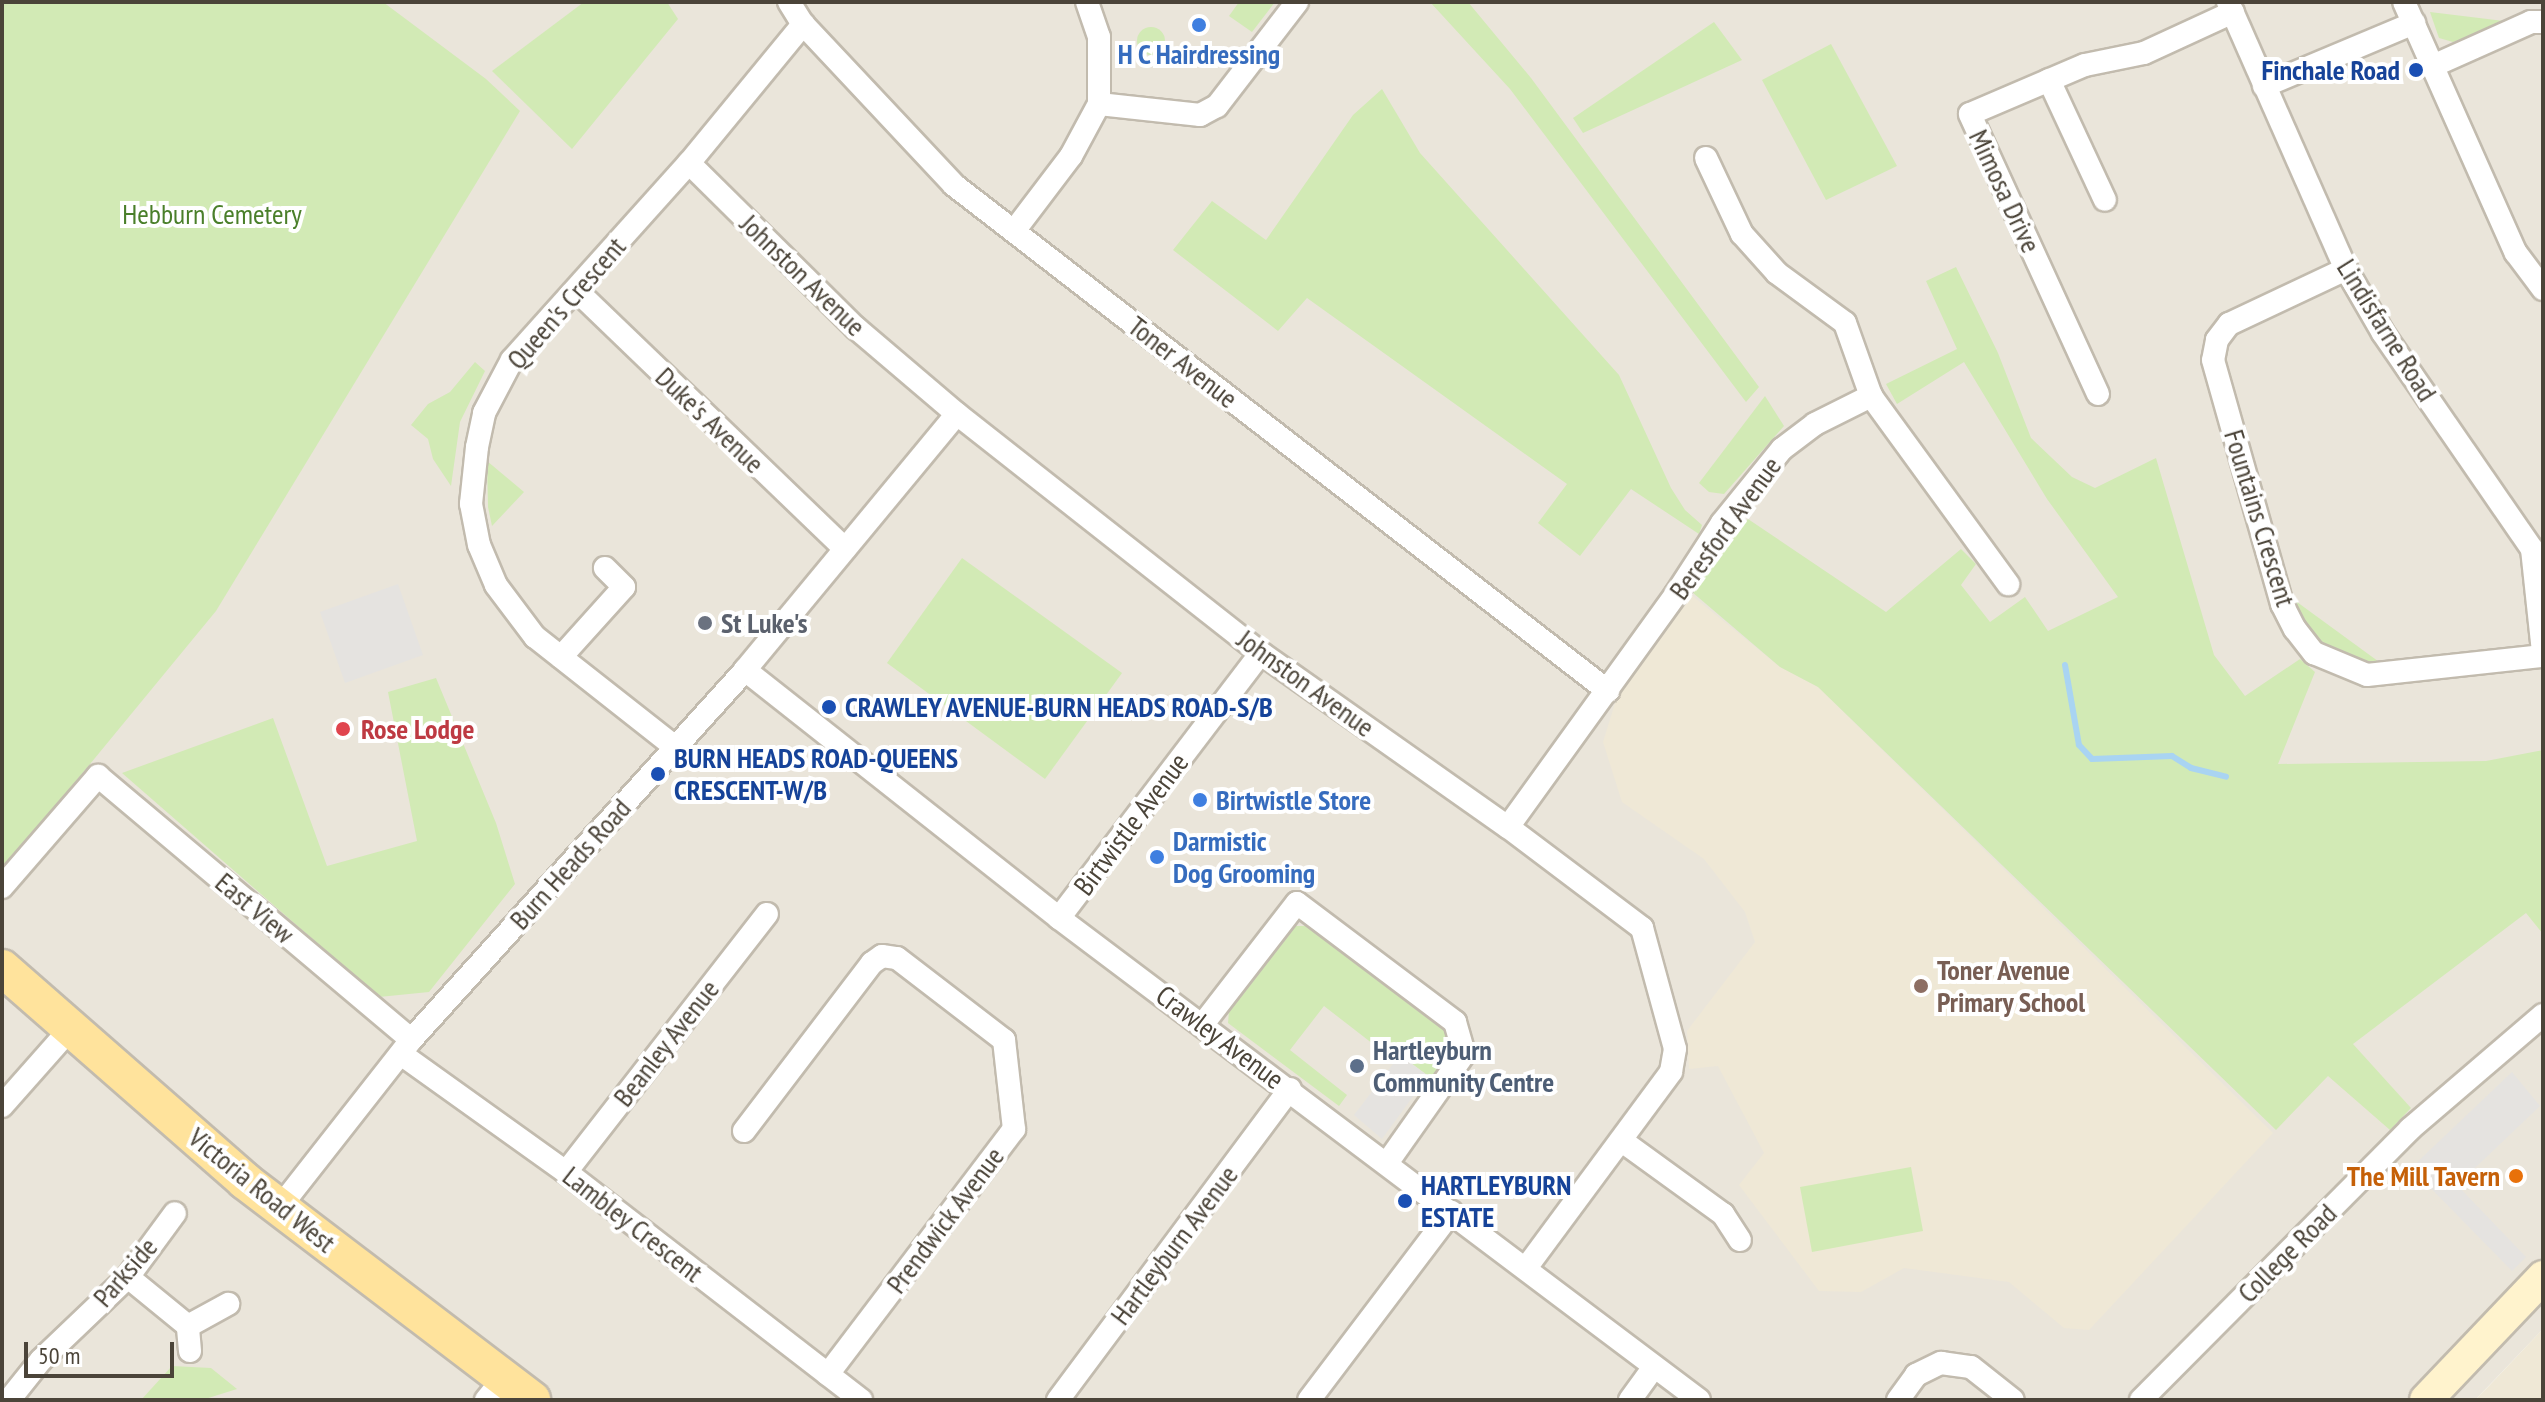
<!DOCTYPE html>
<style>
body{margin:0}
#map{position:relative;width:2545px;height:1402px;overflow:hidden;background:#f6f3ec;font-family:"PT Sans Narrow",sans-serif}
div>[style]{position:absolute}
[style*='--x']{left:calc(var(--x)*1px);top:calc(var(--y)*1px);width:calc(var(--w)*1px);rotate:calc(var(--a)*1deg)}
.residential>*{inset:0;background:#eae5da}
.education>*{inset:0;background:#efe8d6}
.green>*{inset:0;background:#d2eab5}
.round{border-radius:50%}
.parking>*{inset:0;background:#e5e3e0}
.stream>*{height:6px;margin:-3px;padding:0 3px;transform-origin:3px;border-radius:3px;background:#a9d4f2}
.roads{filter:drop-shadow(2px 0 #c2bbae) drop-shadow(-2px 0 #c2bbae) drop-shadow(0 2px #c2bbae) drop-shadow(0 -2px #c2bbae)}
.minor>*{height:22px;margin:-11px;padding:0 11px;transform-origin:11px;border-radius:11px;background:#fff}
.secondary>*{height:32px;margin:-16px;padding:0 16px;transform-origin:16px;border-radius:16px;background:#fff3cd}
.primary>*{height:36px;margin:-18px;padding:0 18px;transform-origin:18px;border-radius:18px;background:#ffe39c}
.dots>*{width:22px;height:22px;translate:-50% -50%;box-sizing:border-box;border:4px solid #fff;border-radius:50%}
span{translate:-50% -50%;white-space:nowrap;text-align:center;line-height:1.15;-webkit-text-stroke:8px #fff;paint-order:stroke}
.shop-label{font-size:28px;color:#366cbe;font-weight:700}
.left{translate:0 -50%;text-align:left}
.transit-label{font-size:28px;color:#164399;font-weight:700}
.right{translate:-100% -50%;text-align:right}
.street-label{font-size:28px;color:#4b4439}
.park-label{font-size:28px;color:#4a7f2a}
.worship-label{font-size:28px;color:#5b616d;font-weight:700}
.health-label{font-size:28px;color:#be3a42;font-weight:700}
.education-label{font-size:28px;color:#785e54;font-weight:700}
.service-label{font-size:28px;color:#4e5e75;font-weight:700}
.food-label{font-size:28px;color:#c56008;font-weight:700}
.frame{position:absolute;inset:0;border:4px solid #4b4439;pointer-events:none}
.scale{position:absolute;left:24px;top:1342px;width:150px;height:36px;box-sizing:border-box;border:4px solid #4b4439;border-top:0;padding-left:10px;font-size:24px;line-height:28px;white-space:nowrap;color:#4b4439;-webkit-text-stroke:6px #fff;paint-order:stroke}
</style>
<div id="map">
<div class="residential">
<i style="clip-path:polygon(2px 2px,2543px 2px,2543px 1329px,2475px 1400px,2px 1400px)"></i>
</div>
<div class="education">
<i style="clip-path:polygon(1690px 594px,1780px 667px,1818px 687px,2273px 1133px,2089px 1330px,2064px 1328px,2009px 1282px,1904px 1268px,1861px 1292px,1819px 1291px,1739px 1185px,1764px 1153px,1718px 1066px,1689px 1069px,1687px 1031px,1755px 942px,1745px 912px,1704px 859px,1622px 802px,1603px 742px,1617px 697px)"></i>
<i style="clip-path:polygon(2543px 1329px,2543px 1400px,2475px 1400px,2488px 1387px)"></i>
</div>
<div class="green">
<i style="clip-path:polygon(2px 2px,383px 2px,486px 79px,520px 111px,216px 611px,2px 871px)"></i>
<i style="clip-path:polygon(584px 2px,667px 2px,678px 19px,572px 149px,492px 71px)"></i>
<i style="clip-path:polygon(1239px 2px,1275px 2px,1252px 32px,1229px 16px)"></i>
<i style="clip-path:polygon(1430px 2px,1468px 2px,1531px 78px,1759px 387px,1746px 402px,1510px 89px)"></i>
<i style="clip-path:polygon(2430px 12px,2512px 22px,2453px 42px,2439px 38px)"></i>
<i style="clip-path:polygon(1714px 22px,1742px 60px,1583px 133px,1573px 118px)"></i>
<i class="round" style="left:1137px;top:27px;width:28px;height:28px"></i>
<i style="clip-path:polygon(1831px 44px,1897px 166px,1826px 200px,1762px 80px)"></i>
<i style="clip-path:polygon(1382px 89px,1420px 153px,1619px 375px,1671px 488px,1685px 510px,1702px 525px,1699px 534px,1631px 489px,1580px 556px,1538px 523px,1567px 484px,1307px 298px,1278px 331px,1173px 250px,1212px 201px,1266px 240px,1353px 115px)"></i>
<i style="clip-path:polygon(1956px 267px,1998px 353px,2031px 438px,2072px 477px,2095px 488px,2156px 458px,2214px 655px,2245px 696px,2300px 659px,2315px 672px,2278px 764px,2486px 761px,2543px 750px,2543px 934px,2526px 913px,2353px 1044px,2411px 1108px,2390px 1130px,2328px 1076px,2276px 1130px,1818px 687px,1780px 667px,1692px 592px,1748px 519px,1886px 612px,1961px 549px,1976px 564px,1961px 585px,1990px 622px,2025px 597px,2048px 631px,2118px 597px,2047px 499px,1964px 362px,1897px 404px,1886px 384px,1957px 349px,1926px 281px)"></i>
<i style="clip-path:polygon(475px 362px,485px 371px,460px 422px,451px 486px,433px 459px,428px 439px,411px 425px,428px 404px,450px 392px)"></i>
<i style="clip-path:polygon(1765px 396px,1784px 426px,1724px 494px,1709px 492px,1699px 483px)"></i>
<i style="clip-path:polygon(487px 461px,524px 492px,492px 526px,488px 507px)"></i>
<i style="clip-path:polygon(962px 558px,1122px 673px,1045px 779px,887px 663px)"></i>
<i style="clip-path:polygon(2286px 594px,2386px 667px,2358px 666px,2317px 644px)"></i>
<i style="clip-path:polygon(436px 678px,496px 823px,515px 884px,429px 992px,379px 997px,122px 773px,273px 718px,327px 866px,417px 841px,388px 692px)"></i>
<i style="clip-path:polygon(1295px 926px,1306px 926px,1446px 1029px,1454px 1051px,1434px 1080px,1400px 1055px,1395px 1061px,1324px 1006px,1290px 1050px,1347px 1095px,1339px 1106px,1228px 1023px,1229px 1011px)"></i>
<i style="clip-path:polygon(1911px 1167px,1923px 1231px,1812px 1252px,1800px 1187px)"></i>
<i style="clip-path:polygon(172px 1366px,211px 1368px,237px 1389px,202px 1400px,141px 1400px)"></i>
</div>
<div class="parking">
<i style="clip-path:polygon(398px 584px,423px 655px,345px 683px,320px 612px)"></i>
<i style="clip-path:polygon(1400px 1055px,1428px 1076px,1382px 1139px,1354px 1115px)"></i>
<i style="clip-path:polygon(2512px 1072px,2540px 1106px,2457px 1185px,2526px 1257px,2512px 1271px,2411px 1168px)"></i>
</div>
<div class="stream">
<i style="--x:2065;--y:665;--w:81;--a:80.1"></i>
<i style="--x:2079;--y:745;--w:19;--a:47"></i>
<i style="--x:2092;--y:759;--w:80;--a:-2.1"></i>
<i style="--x:2172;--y:756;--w:22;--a:32"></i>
<i style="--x:2191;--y:768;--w:36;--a:14"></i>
</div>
<div class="roads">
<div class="minor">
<i style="--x:789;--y:2;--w:26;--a:58"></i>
<i style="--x:803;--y:24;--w:221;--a:46.8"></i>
<i style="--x:954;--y:185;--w:827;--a:37.73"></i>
<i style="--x:2228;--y:2;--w:292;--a:66.2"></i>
<i style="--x:2346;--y:269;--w:74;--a:60"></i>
<i style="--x:2383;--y:333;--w:262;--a:55.4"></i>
<i style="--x:2532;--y:549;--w:104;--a:83.9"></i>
<i style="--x:2404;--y:2;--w:275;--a:66"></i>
<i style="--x:2516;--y:253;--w:45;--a:53.1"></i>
<i style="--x:2435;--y:65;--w:105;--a:-24.1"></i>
<i style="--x:2531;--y:22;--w:12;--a:0"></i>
<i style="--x:2049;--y:80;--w:132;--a:65"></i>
<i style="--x:2264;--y:86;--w:163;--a:-22.8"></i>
<i style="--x:1099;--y:104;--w:102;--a:6.2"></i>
<i style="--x:1200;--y:115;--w:19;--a:-28"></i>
<i style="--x:1217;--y:106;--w:131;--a:-52.4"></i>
<i style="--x:1706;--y:158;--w:84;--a:64.7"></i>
<i style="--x:1742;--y:234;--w:52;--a:48.1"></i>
<i style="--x:1777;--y:273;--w:84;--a:36.3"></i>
<i style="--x:1845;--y:323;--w:77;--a:70.4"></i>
<i style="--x:1871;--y:396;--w:233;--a:53.9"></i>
<i style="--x:689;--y:163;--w:235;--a:44.7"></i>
<i style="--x:856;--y:328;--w:133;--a:40.4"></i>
<i style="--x:957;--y:414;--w:387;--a:38.2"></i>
<i style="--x:1261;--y:653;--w:302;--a:35.2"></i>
<i style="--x:1508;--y:827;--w:168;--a:37"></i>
<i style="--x:1642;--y:928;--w:125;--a:74.7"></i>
<i style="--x:1675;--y:1049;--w:23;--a:100"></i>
<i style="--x:1671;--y:1072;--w:244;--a:126.5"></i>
<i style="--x:1014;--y:231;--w:94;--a:-52.8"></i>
<i style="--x:1071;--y:156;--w:59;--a:-61.7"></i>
<i style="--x:1099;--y:104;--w:67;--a:-90"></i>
<i style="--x:1099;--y:37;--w:37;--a:-109"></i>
<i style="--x:2346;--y:269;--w:129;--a:154.8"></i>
<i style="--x:2229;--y:324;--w:20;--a:127"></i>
<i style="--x:2217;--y:340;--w:20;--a:101"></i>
<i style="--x:2213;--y:360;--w:254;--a:74.2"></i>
<i style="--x:2282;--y:604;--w:28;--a:63"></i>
<i style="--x:2295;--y:629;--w:31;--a:52"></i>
<i style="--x:2314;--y:653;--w:57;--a:22.5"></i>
<i style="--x:2367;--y:675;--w:177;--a:-6.2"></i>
<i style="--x:576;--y:290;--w:373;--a:43.9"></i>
<i style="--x:2098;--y:394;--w:308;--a:-114.6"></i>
<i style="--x:1970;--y:114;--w:125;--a:-23.1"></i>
<i style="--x:2085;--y:65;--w:60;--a:-11.5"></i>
<i style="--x:2144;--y:53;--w:98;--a:-24.7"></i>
<i style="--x:561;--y:657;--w:94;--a:-48"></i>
<i style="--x:624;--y:587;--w:27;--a:-135"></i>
<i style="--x:745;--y:670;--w:400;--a:38.3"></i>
<i style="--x:1059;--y:918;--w:801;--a:36.98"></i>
<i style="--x:675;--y:747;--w:178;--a:-141.8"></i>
<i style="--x:535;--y:637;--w:65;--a:-126.9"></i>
<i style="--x:496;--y:585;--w:43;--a:-113"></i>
<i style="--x:479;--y:545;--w:42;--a:-101"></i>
<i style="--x:471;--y:504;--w:57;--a:-84"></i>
<i style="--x:477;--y:447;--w:35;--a:-78"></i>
<i style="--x:484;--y:413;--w:60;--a:-62.2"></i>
<i style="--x:512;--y:360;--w:265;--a:-48.1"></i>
<i style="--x:689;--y:163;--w:180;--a:-50.6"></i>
<i style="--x:1508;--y:827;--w:287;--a:-54.2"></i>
<i style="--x:1676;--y:594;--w:85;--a:-57.1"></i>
<i style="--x:1722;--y:523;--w:95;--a:-51"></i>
<i style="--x:1782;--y:449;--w:41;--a:-37.1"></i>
<i style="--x:1815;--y:424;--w:63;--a:-26.6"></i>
<i style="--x:2;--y:887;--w:147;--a:-49.1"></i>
<i style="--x:98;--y:776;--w:409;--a:40.1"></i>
<i style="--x:1059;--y:918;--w:333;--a:-52.7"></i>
<i style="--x:1203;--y:1024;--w:153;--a:-52.2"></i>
<i style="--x:1297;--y:903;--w:198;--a:37"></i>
<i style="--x:1455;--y:1022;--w:33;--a:74"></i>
<i style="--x:1464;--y:1054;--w:133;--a:125.2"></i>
<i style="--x:401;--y:1054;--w:203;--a:35.6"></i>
<i style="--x:566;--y:1172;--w:373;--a:37.7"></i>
<i style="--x:2;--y:1106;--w:106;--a:-48.5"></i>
<i style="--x:744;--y:1131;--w:211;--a:-52.7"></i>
<i style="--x:872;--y:963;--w:12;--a:-35"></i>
<i style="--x:882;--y:956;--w:15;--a:8"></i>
<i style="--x:897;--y:958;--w:135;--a:37.5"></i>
<i style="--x:1004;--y:1040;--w:90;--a:83.6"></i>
<i style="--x:1014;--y:1129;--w:308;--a:127.2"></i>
<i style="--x:1622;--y:1141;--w:125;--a:35.9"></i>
<i style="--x:1723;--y:1214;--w:31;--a:57"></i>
<i style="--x:566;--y:1172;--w:327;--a:-52.1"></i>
<i style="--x:280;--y:1207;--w:212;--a:-51.9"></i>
<i style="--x:411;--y:1040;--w:498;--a:-47.9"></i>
<i style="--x:745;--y:670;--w:332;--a:-50.4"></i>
<i style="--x:128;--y:1277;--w:77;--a:39.2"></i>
<i style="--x:190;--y:1351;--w:25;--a:-95"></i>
<i style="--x:188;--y:1326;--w:46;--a:-28.8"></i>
<i style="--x:9;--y:1400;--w:51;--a:-51.3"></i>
<i style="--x:41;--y:1360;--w:120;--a:-43.7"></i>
<i style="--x:128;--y:1277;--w:79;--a:-53.7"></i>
<i style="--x:486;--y:1400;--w:28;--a:-51"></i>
<i style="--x:1058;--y:1400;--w:388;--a:-53.3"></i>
<i style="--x:1309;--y:1400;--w:236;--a:-52.9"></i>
<i style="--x:1630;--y:1400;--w:41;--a:-54"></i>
<i style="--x:1898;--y:1400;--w:31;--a:-54"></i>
<i style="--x:1916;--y:1375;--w:28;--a:-26"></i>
<i style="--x:1941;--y:1363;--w:30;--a:8"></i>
<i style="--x:1971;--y:1367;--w:53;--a:38.2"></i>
<i style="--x:2141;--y:1400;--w:382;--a:-45.2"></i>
<i style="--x:2410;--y:1129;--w:175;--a:-40.6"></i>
</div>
<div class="secondary">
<i style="--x:2426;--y:1400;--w:170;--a:-46.4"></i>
</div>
<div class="primary">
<i style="--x:2;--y:968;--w:323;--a:41.2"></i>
<i style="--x:245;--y:1181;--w:361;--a:37.3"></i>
</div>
</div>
<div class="dots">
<i style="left:1199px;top:25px;background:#3f7fe0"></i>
<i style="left:2416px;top:70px;background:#1a4fb4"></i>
<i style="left:705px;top:623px;background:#6b7280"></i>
<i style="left:829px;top:707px;background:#1a4fb4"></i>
<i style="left:343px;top:729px;background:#e0444e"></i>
<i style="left:658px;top:774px;background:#1a4fb4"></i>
<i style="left:1200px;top:800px;background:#3f7fe0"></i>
<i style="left:1157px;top:857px;background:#3f7fe0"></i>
<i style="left:1921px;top:986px;background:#8d6e63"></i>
<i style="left:1357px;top:1066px;background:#5c6f8a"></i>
<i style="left:2516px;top:1176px;background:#e8710a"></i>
<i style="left:1405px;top:1201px;background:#1a4fb4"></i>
</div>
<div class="shop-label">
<span style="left:1199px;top:54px">H C Hairdressing</span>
<span class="left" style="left:1216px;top:800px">Birtwistle Store</span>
<span class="left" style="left:1173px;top:857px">Darmistic<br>Dog Grooming</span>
</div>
<div class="transit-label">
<span class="right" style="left:2400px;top:70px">Finchale Road</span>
<span class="left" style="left:845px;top:707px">CRAWLEY AVENUE-BURN HEADS ROAD-S/B</span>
<span class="left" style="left:674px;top:774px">BURN HEADS ROAD-QUEENS<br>CRESCENT-W/B</span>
<span class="left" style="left:1421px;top:1201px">HARTLEYBURN<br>ESTATE</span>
</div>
<div class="street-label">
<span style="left:2005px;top:191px;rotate:65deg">Mimosa Drive</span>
<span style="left:803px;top:275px;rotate:44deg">Johnston Avenue</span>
<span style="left:566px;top:303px;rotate:-49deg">Queen's Crescent</span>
<span style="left:2387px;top:330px;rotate:58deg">Lindisfarne Road</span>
<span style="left:1183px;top:362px;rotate:38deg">Toner Avenue</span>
<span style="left:710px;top:420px;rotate:44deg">Duke's Avenue</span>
<span style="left:2260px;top:518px;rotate:73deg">Fountains Crescent</span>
<span style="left:1725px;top:528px;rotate:-54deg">Beresford Avenue</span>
<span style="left:1306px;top:683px;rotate:36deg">Johnston Avenue</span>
<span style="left:1131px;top:824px;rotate:-53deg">Birtwistle Avenue</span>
<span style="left:570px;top:864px;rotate:-48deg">Burn Heads Road</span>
<span style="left:255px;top:908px;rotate:40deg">East View</span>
<span style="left:1220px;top:1037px;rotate:37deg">Crawley Avenue</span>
<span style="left:666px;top:1043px;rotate:-52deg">Beanley Avenue</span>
<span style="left:262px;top:1190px;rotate:39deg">Victoria Road West</span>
<span style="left:945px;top:1220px;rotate:-53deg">Prendwick Avenue</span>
<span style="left:633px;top:1224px;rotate:38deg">Lambley Crescent</span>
<span style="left:1174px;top:1245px;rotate:-53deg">Hartleyburn Avenue</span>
<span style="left:2287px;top:1253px;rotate:-45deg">College Road</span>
<span style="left:125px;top:1272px;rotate:-49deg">Parkside</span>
</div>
<div class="park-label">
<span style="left:212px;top:214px">Hebburn Cemetery</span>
</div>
<div class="worship-label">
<span class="left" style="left:721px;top:623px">St Luke's</span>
</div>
<div class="health-label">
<span class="left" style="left:361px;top:729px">Rose Lodge</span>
</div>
<div class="education-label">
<span class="left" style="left:1937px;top:986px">Toner Avenue<br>Primary School</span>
</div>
<div class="service-label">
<span class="left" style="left:1373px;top:1066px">Hartleyburn<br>Community Centre</span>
</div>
<div class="food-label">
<span class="right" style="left:2500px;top:1176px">The Mill Tavern</span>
</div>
<div class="frame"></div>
<div class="scale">50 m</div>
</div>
